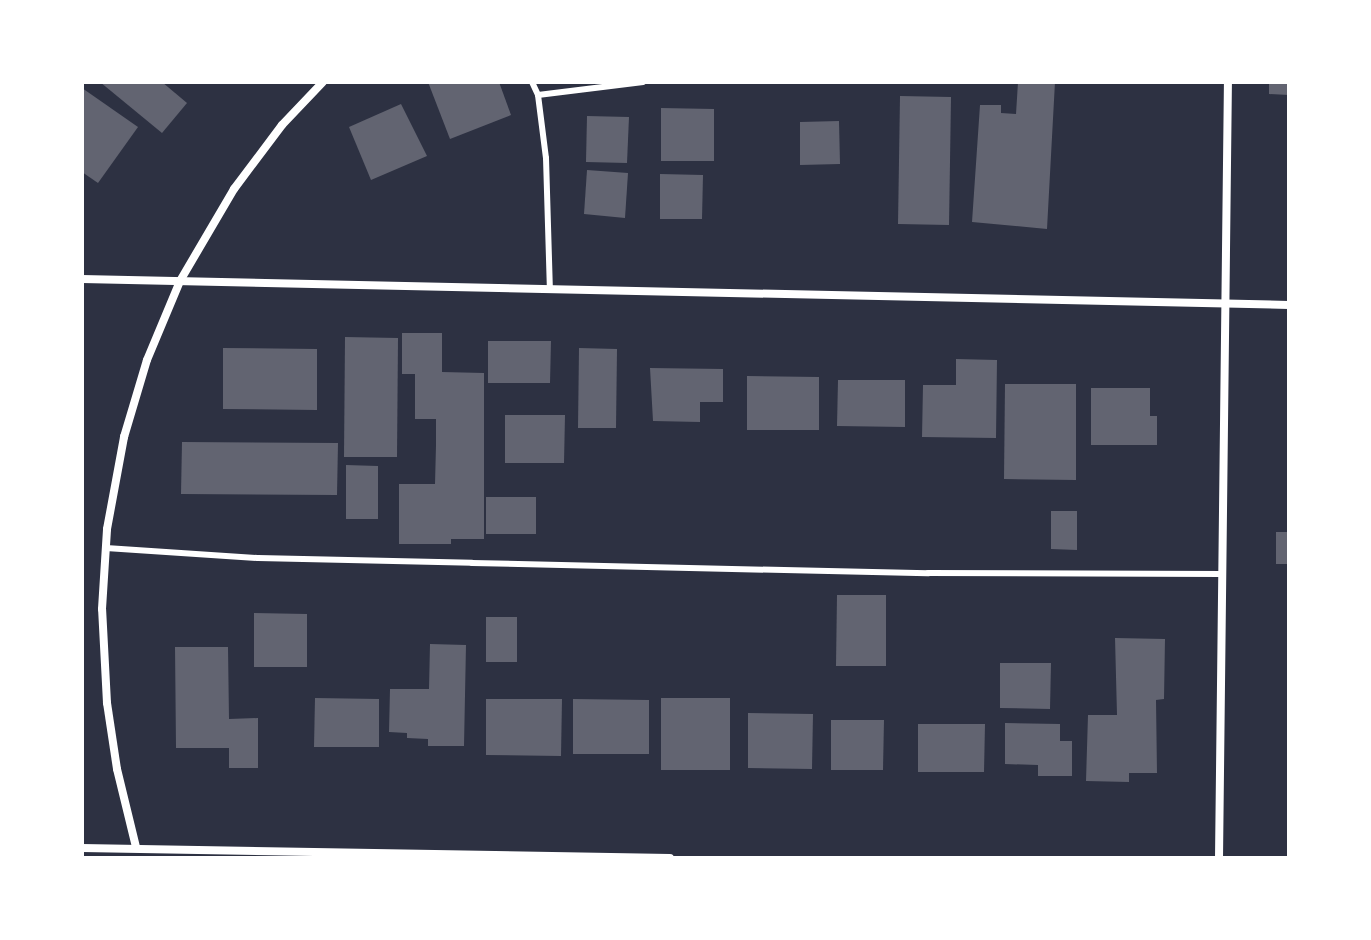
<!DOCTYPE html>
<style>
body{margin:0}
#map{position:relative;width:1371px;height:940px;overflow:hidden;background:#2d3142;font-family:"Noto Sans",sans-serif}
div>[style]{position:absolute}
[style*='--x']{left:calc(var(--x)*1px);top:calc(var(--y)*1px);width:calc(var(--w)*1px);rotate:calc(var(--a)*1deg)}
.building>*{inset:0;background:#626471}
.service>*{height:6px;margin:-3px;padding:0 3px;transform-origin:3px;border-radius:3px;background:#fff}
.minor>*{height:8px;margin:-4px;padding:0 4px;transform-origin:4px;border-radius:4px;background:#fff}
span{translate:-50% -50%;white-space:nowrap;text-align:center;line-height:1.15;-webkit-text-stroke:8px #fff;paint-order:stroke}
.frame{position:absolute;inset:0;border:84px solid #fff;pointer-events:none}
</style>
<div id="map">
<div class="building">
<i style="clip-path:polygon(100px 82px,162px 82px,187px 103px,162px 133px)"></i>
<i style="clip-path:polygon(428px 82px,499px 82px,511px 115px,450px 139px)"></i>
<i style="clip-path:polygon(1018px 82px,1055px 82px,1047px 229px,972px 222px,980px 105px,1001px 105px,1001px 113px,1016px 114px)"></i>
<i style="clip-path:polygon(1269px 82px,1289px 82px,1289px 95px,1269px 94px)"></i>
<i style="clip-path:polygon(82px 88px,138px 127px,98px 183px,82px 172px)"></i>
<i style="clip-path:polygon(900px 96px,951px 97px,949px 225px,898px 224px)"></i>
<i style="clip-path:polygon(401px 104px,427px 156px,371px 180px,349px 127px)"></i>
<i style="clip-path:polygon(661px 108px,714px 109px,714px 161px,661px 161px)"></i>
<i style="clip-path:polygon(587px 116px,629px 117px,627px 163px,586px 162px)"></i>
<i style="clip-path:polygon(839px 121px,840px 164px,800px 165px,800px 122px)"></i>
<i style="clip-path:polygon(587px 170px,628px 173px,625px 218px,584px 214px)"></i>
<i style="clip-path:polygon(660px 174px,703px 175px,702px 219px,660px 219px)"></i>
<i style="clip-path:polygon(402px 333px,442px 333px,442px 372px,484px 373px,484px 539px,451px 539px,451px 544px,399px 544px,399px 484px,435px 484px,436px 445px,436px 419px,415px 419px,415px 374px,402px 374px)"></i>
<i style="clip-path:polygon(345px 337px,398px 338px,397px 457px,344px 457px)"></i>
<i style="clip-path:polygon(488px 341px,551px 341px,550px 383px,488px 383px)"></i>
<i style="clip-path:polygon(223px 348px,317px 349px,317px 410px,223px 409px)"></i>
<i style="clip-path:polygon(579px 348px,617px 349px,616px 428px,578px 428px)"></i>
<i style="clip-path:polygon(956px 359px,997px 360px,996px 438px,922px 437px,923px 385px,956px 385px)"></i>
<i style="clip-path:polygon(650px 368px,723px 369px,723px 402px,700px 402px,700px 422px,653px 421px)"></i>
<i style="clip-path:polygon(747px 376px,819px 377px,819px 430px,747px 430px)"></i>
<i style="clip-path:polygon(838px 380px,905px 380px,905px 427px,837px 426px)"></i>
<i style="clip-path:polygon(1005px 384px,1076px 384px,1076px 480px,1004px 479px)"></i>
<i style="clip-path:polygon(1091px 388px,1150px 388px,1150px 416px,1157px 416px,1157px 445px,1091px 445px)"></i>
<i style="clip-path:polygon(505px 415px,565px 415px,564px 463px,505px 463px)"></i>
<i style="clip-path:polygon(182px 442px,338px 443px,337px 495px,181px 494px)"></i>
<i style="clip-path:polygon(346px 465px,378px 466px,378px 519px,346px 519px)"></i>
<i style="clip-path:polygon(486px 497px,536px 497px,536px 534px,486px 534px)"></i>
<i style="clip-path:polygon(1051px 511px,1077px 511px,1077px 550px,1051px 549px)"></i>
<i style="clip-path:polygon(1276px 532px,1289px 532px,1289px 564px,1276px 564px)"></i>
<i style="clip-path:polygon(837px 595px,886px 595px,886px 666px,836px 666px)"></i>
<i style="clip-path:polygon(254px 613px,307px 614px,307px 667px,254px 667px)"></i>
<i style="clip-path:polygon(486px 617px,517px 617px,517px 662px,486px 662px)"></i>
<i style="clip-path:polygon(1115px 638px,1165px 639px,1164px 699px,1156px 700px,1157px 773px,1129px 773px,1129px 782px,1086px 781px,1088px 715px,1117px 715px)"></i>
<i style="clip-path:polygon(430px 644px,466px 645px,464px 746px,428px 746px,428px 739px,407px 738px,407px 733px,389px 732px,390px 689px,429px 689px)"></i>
<i style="clip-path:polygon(175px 647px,228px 647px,229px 719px,258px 718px,258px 768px,229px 768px,229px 748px,176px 748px)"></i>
<i style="clip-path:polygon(1000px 663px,1051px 663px,1050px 709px,1000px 708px)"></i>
<i style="clip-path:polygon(315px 698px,379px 699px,379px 747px,314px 747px)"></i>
<i style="clip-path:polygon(661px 698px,730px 698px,730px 770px,661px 770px)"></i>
<i style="clip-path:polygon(486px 699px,562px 699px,561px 756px,486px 755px)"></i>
<i style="clip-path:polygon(573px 699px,649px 700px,649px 754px,573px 754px)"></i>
<i style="clip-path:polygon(748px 713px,813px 714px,812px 769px,748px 768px)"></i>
<i style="clip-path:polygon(831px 720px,884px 720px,883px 770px,831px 770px)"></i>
<i style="clip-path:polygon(1005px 723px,1060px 724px,1060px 741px,1072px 741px,1072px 776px,1038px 776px,1038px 765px,1005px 764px)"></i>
<i style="clip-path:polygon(918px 724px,985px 724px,984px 772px,918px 772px)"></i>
</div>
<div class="service">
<i style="--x:532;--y:82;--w:14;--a:65"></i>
<i style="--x:538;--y:95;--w:64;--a:82.8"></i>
<i style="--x:546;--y:158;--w:132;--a:88.3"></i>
<i style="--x:538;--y:95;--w:106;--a:-7.1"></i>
<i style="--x:106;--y:548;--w:152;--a:3.8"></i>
<i style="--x:258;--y:558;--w:214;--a:1.3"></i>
<i style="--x:472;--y:563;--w:456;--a:1.3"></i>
<i style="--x:928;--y:573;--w:294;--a:0.2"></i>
</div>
<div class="minor">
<i style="--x:82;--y:279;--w:1207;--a:1.23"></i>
<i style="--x:136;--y:847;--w:80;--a:-103.7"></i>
<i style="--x:117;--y:769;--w:67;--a:-98.6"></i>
<i style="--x:107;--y:703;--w:94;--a:-93"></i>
<i style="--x:102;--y:609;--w:80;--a:-86.4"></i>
<i style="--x:107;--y:529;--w:94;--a:-79.5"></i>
<i style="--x:124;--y:437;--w:80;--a:-73.4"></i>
<i style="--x:147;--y:360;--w:86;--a:-67.3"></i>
<i style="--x:180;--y:281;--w:107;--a:-59.6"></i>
<i style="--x:234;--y:189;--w:80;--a:-53.1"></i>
<i style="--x:282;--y:125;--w:59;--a:-46.4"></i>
<i style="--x:82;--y:848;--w:588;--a:0.97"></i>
<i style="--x:1219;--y:858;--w:776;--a:-89.34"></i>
</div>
<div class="frame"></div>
</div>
